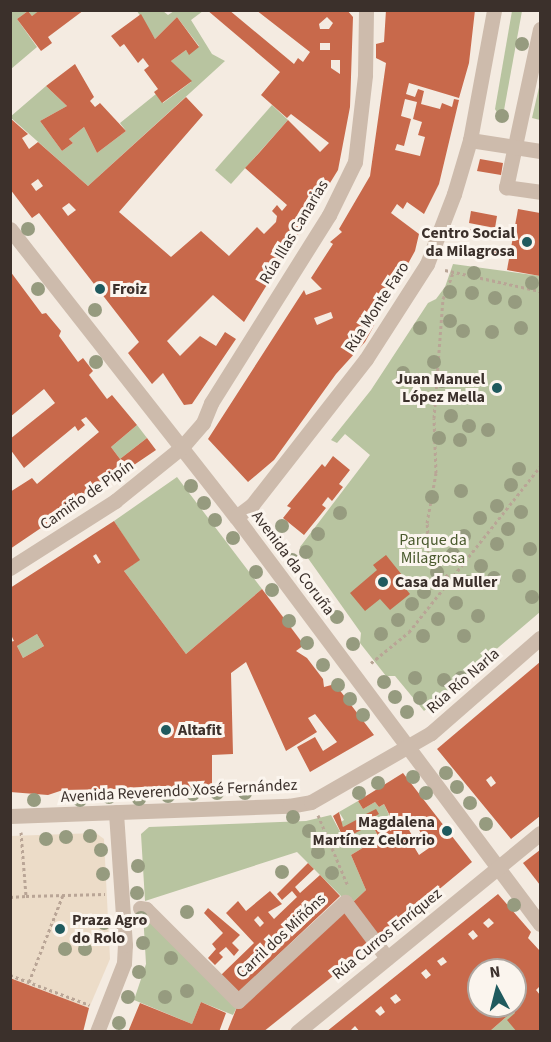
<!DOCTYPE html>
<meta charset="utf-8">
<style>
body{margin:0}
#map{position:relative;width:551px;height:1042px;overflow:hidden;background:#f4ebe1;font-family:"Source Sans 3",sans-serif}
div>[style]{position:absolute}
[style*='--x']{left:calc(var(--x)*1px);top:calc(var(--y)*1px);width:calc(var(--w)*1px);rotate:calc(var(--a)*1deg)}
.green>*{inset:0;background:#b8c4a0}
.plaza>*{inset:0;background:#ecdcc8}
.building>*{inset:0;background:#c8694b}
.path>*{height:3px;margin-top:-1.5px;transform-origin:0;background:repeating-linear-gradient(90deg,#b9a596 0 3px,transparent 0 6px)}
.minor>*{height:15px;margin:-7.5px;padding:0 7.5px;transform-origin:7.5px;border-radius:7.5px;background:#cdbbac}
.trees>*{width:14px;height:14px;margin:-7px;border-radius:50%;background:#969b7f}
.dots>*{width:16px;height:16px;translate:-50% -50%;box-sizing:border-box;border:3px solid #fbf5ee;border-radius:50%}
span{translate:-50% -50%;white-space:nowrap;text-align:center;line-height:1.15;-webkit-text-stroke:6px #fbf5ee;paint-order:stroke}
.street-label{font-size:16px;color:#3b302b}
.poi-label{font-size:16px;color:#3b302b;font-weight:700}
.right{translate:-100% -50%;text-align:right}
.left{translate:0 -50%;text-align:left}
.park-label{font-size:16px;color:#4a5a2e}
.frame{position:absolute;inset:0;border:12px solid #3b302b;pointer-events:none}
.north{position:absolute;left:467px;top:958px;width:60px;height:60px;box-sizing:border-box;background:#fbf5ee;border:2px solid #aea6a0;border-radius:50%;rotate:353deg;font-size:16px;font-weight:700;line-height:24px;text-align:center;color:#3b302b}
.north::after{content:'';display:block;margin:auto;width:21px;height:27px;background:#1f5a5e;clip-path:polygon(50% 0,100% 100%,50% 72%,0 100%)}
</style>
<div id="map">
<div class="green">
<i style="clip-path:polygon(11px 11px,40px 11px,32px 16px,28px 11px,17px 19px,37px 47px,11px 69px)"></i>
<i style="clip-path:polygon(137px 11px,163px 11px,168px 15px,174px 11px,203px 11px,191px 20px,212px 54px,225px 61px,88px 186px,10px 117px,46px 86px,67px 106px,40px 121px,62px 151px,73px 143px,69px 139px,84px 127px,97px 153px,126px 131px,120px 123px,156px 94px,163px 103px,191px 82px,171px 61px,186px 50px,189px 54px,199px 46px,177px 17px,155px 39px)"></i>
<i style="clip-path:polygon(512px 11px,522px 11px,502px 121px,495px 109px)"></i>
<i style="clip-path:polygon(540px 83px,540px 120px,532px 118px)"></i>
<i style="clip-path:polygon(272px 105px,288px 120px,231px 184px,215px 170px)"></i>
<i style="clip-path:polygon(453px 264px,540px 276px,540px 612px,424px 711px,395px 676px,386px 676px,360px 643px,361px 633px,300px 547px,370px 455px,345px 434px,337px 443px,331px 440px,371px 390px,428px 303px,436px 299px,445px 287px)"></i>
<i style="clip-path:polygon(137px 425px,147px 438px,120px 459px,111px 447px)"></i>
<i style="clip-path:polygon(177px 477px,262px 589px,186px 654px,124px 571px,139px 560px,114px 521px)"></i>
<i style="clip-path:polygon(37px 634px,44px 646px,23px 658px,17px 646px)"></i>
<i style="clip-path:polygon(358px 801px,363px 809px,375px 802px,379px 807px,384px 804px,389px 815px,372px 824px,379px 838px,351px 855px,366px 890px,350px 905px,297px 852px,145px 901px,141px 834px,149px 827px,306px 821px,331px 815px,344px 839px,364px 828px,343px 827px,341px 822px,344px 820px,339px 812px)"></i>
<i style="clip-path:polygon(143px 913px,237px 1007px,233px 1015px,201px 1002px,192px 1024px,134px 1000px,146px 964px)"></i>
<i style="clip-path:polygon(513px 1011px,531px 1031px,489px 1032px)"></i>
</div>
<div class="plaza">
<i style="clip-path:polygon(96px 833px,104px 839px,110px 959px,89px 1008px,11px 978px,10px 836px)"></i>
</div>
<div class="building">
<i style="clip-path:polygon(40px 10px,84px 10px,48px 37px,52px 43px,41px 51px,17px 19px,28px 11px,32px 16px)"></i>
<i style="clip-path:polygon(evenodd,207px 10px,229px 10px,294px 64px,298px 58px,303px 62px,310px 52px,256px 10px,347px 10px,353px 17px,350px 107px,338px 170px,244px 322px,213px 295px,167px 341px,180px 356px,200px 336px,216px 346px,225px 332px,236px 339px,192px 404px,184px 405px,163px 373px,152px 384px,128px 353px,139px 342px,39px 213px,32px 218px,10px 189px,10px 118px,28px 134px,22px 138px,29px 149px,38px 142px,88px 186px,186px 97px,203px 115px,119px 212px,171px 257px,201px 231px,229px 256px,257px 227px,264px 234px,276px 222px,277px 216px,272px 211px,277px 205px,282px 211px,287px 205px,245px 168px,259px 153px,288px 120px,320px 152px,329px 143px,291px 114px,287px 118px,261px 95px,280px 72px,207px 10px,327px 17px,333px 23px,329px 29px,320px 29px,319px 24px,327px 17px,207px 10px,320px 43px,330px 43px,330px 50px,320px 50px,320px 43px,207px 10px,331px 60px,340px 60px,340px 74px,331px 68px,331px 60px,207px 10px,38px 179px,43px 186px,36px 191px,31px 184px,38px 179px,207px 10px,69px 203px,76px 210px,68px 216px,62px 208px,69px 203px)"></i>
<i style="clip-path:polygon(evenodd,386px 10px,475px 10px,469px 63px,459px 98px,409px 83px,406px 94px,415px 97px,418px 89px,424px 91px,421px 104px,440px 109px,442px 103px,452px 107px,454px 99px,459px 100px,439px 184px,424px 214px,407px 202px,403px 209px,397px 204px,391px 213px,419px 234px,415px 251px,365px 342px,336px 374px,274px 460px,248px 482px,208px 439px,304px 290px,306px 295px,322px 289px,311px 278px,333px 244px,330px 242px,342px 232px,339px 229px,370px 176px,386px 63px,376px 58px,376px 44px,384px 42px,386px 10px,405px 99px,417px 102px,413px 119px,422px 122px,418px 135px,425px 137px,420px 156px,395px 150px,397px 144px,404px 146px,411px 119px,401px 116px,405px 99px,386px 10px,331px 312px,333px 318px,317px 325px,314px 318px,331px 312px)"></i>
<i style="clip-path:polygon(141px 14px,155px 39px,177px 17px,199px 47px,189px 55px,186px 50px,171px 61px,192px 81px,162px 103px,154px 92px,158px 89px,144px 70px,149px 66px,143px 58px,138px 63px,124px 44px,120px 47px,111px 36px)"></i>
<i style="clip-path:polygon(75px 64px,94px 97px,90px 101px,95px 107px,100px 103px,126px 131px,97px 153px,84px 127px,69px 139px,73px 143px,62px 151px,40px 121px,67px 106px,46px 86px)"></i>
<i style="clip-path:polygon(480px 159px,503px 163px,501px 175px,477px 171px)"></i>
<i style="clip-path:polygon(518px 209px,540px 213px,540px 276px,507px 270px)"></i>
<i style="clip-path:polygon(471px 211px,497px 216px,495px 228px,469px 223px)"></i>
<i style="clip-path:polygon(470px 229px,477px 230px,475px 237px,469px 235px)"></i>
<i style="clip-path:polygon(486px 250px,498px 252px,497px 256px,485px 254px)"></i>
<i style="clip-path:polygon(10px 271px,42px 314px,46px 313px,61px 331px,59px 336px,78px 362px,83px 358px,93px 371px,89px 375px,107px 399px,112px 395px,137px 425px,111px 447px,120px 459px,147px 438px,156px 450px,10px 549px,10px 492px,32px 478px,37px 484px,99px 432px,86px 417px,81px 420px,85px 425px,78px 431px,75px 426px,24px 468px,10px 449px,10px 439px,55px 403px,44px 389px,10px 417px)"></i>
<i style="clip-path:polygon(333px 456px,350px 470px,339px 484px,343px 487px,332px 501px,328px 497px,322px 505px,326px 508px,304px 535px,283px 518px,291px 508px,287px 506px,322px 464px,325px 467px)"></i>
<i style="clip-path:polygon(evenodd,114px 521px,140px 560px,124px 571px,186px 654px,262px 589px,304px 645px,296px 651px,307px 658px,323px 679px,324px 687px,335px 684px,374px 735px,310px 772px,297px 747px,315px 737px,323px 751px,337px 742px,315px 714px,308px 718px,317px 732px,286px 751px,246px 662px,231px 673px,233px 754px,212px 755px,212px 787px,63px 790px,48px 795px,10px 792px,10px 642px,14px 641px,10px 633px,10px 588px,114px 521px,96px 554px,101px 562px,98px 564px,93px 556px,96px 554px,114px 521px,37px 634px,44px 646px,23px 658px,17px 646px,37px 634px)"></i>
<i style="clip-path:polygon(386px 555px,406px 580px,401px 583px,410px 594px,390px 610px,380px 599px,365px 611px,350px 593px,377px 570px,373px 565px)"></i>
<i style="clip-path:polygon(evenodd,540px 662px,540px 816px,511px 839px,437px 749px,540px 662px,491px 776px,496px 783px,491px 787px,486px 780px,491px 776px)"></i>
<i style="clip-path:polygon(evenodd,403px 773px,472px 862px,378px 940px,350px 905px,366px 890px,351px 855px,379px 838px,372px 824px,383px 819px,390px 831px,396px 828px,384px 804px,379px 807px,375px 802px,363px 809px,358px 801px,403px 773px,416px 825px,421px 833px,413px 837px,409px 830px,416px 825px,403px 773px,423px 839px,429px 848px,419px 855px,413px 845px,423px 839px)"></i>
<i style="clip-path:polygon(376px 809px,379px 814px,367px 821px,364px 815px)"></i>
<i style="clip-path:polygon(339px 812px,343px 827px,358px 819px,365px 828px,344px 839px,333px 816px)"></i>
<i style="clip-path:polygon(540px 850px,540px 885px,523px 863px)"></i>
<i style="clip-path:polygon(evenodd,308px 863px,314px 869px,295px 887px,300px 893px,320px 875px,340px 896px,237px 994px,220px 976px,254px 943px,226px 913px,238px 901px,246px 911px,270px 891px,282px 904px,268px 912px,274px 919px,297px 897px,292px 891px,282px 900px,277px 894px,308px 863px,258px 916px,264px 923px,260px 927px,254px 920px,258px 916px)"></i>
<i style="clip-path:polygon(evenodd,498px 894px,531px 932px,528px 938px,540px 951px,540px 986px,536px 990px,540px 995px,540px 1032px,517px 1032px,507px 1020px,515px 1013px,513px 1011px,489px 1032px,360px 1032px,355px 1026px,349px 1032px,326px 1032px,498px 894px,489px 918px,494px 923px,488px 928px,483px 923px,489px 918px,498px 894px,473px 930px,478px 936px,473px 940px,468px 934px,473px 930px,498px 894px,443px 957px,447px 962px,441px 966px,437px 961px,443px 957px,498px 894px,426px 969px,431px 975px,426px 979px,421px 973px,426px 969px,498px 894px,479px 970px,515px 970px,515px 1006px,479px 1006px,479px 970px,498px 894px,396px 994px,401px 1000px,395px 1004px,390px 998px,396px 994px,498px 894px,381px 1006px,385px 1012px,380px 1016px,375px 1011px,381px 1006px)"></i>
<i style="clip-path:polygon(208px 908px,240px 935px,232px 943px,239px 950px,234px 956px,226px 947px,219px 953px,223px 957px,215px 965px,208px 958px,216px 949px,212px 944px,223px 933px,204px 913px)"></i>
<i style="clip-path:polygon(345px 910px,373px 944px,263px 1032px,227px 1032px,237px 1007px)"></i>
<i style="clip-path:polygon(10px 978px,89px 1008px,83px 1032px,10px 1032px)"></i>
<i style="clip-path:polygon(201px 1002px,226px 1013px,219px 1032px,128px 1032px,140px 1003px,192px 1024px)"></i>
</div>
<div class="path">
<i style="--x:445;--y:270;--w:97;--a:12.5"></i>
<i style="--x:452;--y:581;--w:33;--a:-134"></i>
<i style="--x:429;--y:557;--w:34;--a:-93"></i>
<i style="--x:427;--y:523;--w:51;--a:-79.8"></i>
<i style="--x:436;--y:473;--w:55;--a:-92.1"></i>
<i style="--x:434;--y:418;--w:119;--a:-85.7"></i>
<i style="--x:443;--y:299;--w:28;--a:-69"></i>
<i style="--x:371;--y:663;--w:49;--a:-39.2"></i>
<i style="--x:409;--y:632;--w:211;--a:-51.6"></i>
<i style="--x:318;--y:815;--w:77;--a:67.1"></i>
<i style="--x:21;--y:832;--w:64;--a:85.5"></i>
<i style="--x:26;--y:896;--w:79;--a:-1.5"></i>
<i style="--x:10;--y:897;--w:16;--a:-4"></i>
<i style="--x:10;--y:975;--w:85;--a:20.6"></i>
<i style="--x:29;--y:982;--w:93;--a:-68.7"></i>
</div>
<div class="minor">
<i style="--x:540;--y:29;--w:162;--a:102.1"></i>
<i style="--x:506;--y:187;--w:34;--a:8"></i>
<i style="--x:470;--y:140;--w:71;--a:8.9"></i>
<i style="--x:10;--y:229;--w:366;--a:51.9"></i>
<i style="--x:236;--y:517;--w:508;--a:53.24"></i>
<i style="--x:236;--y:517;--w:20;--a:-37"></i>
<i style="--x:252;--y:505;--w:185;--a:-52"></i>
<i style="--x:366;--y:359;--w:113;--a:-57.3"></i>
<i style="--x:427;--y:264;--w:75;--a:-68.9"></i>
<i style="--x:454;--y:194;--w:56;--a:-73.5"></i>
<i style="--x:470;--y:140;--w:132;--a:-79.5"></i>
<i style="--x:10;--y:568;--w:125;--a:-32.5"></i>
<i style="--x:115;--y:501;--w:86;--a:-38.9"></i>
<i style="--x:182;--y:447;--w:32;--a:-49"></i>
<i style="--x:203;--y:423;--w:22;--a:-68"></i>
<i style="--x:211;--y:403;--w:222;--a:-57.9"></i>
<i style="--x:329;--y:215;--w:59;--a:-63.9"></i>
<i style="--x:355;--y:162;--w:88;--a:-83.4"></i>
<i style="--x:365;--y:75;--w:65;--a:-89.1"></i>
<i style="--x:10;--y:816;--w:279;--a:-2.1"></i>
<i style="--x:289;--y:806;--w:22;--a:-10"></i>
<i style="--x:311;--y:802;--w:138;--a:-29.9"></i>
<i style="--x:431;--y:733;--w:145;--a:-41.1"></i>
<i style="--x:140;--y:908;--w:6;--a:9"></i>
<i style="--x:146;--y:909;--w:130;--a:45"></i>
<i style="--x:238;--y:1001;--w:146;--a:-42.8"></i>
<i style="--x:345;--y:902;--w:70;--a:53.1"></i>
<i style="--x:97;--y:1032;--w:74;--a:-68.6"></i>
<i style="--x:124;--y:963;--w:18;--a:-87"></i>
<i style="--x:125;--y:945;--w:133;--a:-93.9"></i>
<i style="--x:297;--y:1032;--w:314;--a:-39.3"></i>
</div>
<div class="trees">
<i style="left:522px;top:44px"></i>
<i style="left:502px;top:116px"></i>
<i style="left:28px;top:229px"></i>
<i style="left:474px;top:273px"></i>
<i style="left:532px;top:283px"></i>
<i style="left:38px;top:289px"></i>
<i style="left:450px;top:292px"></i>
<i style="left:472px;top:293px"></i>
<i style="left:495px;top:298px"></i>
<i style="left:515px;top:302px"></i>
<i style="left:95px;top:310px"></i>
<i style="left:450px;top:321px"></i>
<i style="left:420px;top:328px"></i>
<i style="left:521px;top:328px"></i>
<i style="left:463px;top:331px"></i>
<i style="left:492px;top:332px"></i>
<i style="left:96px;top:362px"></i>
<i style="left:434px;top:362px"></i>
<i style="left:403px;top:373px"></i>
<i style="left:442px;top:381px"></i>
<i style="left:451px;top:416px"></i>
<i style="left:469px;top:426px"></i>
<i style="left:488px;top:430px"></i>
<i style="left:439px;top:438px"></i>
<i style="left:460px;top:440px"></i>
<i style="left:519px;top:469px"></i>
<i style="left:511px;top:485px"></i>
<i style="left:191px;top:486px"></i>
<i style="left:461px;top:491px"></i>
<i style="left:432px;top:497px"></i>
<i style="left:204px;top:503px"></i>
<i style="left:497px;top:506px"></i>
<i style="left:521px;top:512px"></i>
<i style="left:340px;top:513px"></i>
<i style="left:480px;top:518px"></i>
<i style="left:215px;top:520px"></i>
<i style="left:282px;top:526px"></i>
<i style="left:508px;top:529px"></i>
<i style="left:318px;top:534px"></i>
<i style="left:464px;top:536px"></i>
<i style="left:233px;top:538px"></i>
<i style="left:497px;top:544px"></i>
<i style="left:530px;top:549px"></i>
<i style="left:306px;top:552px"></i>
<i style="left:453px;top:554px"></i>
<i style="left:292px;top:560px"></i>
<i style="left:481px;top:566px"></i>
<i style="left:256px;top:572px"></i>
<i style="left:437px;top:572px"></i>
<i style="left:519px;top:576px"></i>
<i style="left:494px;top:578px"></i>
<i style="left:467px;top:582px"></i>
<i style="left:272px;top:590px"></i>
<i style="left:424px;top:592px"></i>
<i style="left:532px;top:597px"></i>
<i style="left:456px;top:603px"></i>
<i style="left:412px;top:604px"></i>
<i style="left:478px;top:616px"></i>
<i style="left:337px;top:617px"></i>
<i style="left:438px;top:619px"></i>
<i style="left:398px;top:620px"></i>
<i style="left:289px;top:621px"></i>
<i style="left:381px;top:634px"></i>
<i style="left:423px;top:636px"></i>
<i style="left:464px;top:636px"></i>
<i style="left:307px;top:643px"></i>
<i style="left:353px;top:644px"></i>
<i style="left:323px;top:665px"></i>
<i style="left:415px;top:678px"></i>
<i style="left:461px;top:678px"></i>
<i style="left:444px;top:680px"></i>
<i style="left:384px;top:682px"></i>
<i style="left:338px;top:685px"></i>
<i style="left:395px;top:697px"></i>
<i style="left:420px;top:698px"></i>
<i style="left:350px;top:699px"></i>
<i style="left:440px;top:700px"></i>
<i style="left:407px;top:712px"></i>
<i style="left:363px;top:715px"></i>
<i style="left:446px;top:773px"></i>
<i style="left:413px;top:777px"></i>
<i style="left:378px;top:783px"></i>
<i style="left:457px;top:787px"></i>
<i style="left:217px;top:793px"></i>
<i style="left:245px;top:793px"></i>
<i style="left:359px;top:793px"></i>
<i style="left:426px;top:793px"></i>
<i style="left:193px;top:794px"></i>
<i style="left:168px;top:796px"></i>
<i style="left:109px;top:797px"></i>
<i style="left:139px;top:799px"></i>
<i style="left:34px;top:800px"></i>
<i style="left:80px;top:800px"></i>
<i style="left:470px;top:803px"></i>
<i style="left:293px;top:817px"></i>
<i style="left:486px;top:824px"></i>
<i style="left:309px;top:831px"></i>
<i style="left:90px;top:836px"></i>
<i style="left:66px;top:837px"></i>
<i style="left:46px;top:839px"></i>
<i style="left:101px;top:850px"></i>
<i style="left:318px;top:852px"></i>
<i style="left:138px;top:866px"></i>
<i style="left:282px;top:872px"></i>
<i style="left:332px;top:873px"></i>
<i style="left:103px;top:874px"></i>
<i style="left:137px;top:893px"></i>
<i style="left:514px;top:905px"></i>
<i style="left:187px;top:912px"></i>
<i style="left:141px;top:918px"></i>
<i style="left:104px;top:923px"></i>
<i style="left:98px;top:937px"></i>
<i style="left:143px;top:943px"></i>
<i style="left:65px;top:949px"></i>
<i style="left:85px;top:949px"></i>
<i style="left:171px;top:958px"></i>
<i style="left:139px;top:972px"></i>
<i style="left:187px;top:991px"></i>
<i style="left:128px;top:997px"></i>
<i style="left:165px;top:997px"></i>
<i style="left:119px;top:1023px"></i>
</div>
<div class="dots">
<i style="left:527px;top:242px;background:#1f5a5e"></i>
<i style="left:100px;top:289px;background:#1f5a5e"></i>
<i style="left:497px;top:388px;background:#1f5a5e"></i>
<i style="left:383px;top:582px;background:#1f5a5e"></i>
<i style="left:166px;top:730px;background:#1f5a5e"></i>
<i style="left:447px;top:831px;background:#1f5a5e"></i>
<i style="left:60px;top:929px;background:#1f5a5e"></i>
</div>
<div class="street-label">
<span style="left:294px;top:232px;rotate:-59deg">Rúa Illas Canarias</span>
<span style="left:377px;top:307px;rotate:-57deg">Rúa Monte Faro</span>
<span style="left:87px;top:495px;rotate:-35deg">Camiño de Pipín</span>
<span style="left:293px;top:563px;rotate:53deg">Avenida da Coruña</span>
<span style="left:463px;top:681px;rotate:-41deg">Rúa Río Narla</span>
<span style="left:179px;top:791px;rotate:-3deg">Avenida Reverendo Xosé Fernández</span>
<span style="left:387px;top:934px;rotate:-39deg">Rúa Curros Enríquez</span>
<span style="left:281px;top:936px;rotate:-43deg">Carril dos Miñóns</span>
</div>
<div class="poi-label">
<span class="right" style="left:515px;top:242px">Centro Social<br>da Milagrosa</span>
<span class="left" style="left:112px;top:289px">Froiz</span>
<span class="right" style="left:485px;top:388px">Juan Manuel<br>López Mella</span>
<span class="left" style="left:395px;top:582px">Casa da Muller</span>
<span class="left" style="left:178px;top:730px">Altafit</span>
<span class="right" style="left:435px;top:831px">Magdalena<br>Martínez Celorrio</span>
<span class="left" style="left:72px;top:929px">Praza Agro<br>do Rolo</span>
</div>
<div class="park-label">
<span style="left:433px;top:549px">Parque da<br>Milagrosa</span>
</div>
<div class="frame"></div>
<div class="north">N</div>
</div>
